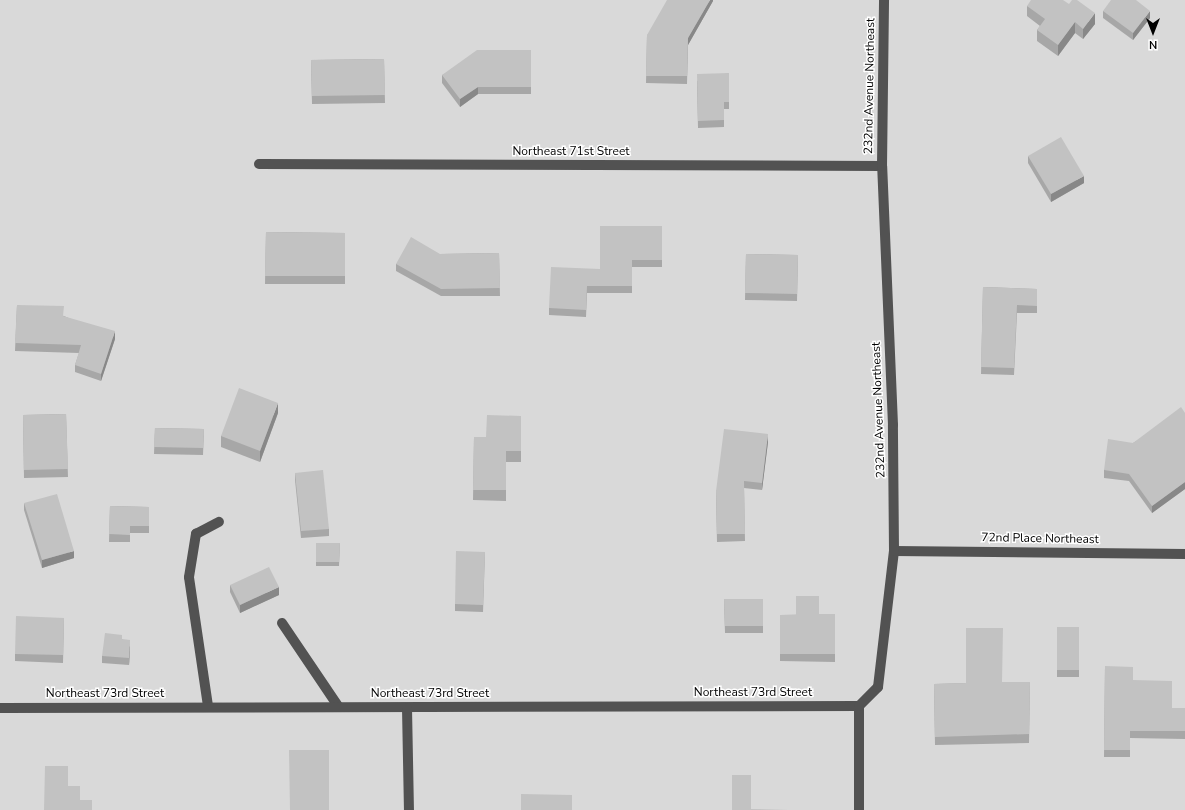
<!DOCTYPE html>
<style>
body{margin:0}
#map{position:relative;width:1185px;height:810px;overflow:hidden;background:#fff;font-family:"Nunito Sans",sans-serif}
div>[style]{position:absolute}
[style*='--x']{left:calc(var(--x)*1px);top:calc(var(--y)*1px);width:calc(var(--w)*1px);rotate:calc(var(--a)*1deg)}
.green>*{inset:0;background:#d9d9d9}
.minor>*{height:10px;margin:-5px;padding:0 5px;transform-origin:5px;border-radius:5px;background:#525252}
.wall>*{inset:0;background:#a7a7a7}
.shaded-wall>*{inset:0;background:#888}
.building>*{inset:0;background:#c2c2c2}
span{translate:-50% -50%;white-space:nowrap;text-align:center;line-height:1.15;-webkit-text-stroke:3px #fff;paint-order:stroke}
.street-label{font-size:12px;color:#000}
.north{position:absolute;left:1133px;top:12px;width:40px;height:40px;-webkit-text-stroke:3px #fff;paint-order:stroke;rotate:180deg;font-size:11px;font-weight:700;line-height:16px;text-align:center;color:#000}
.north::after{content:'';display:block;margin:auto;width:14px;height:18px;background:#000;clip-path:polygon(50% 0,100% 100%,50% 72%,0 100%)}
</style>
<div id="map">
<div class="green">
<i style="clip-path:polygon(0 0,1185px 0,1185px 810px,0 810px)"></i>
</div>
<div class="minor">
<i style="--x:259;--y:164;--w:623;--a:0.18"></i>
<i style="--x:894;--y:551;--w:291;--a:0.6"></i>
<i style="--x:282;--y:623;--w:100;--a:56"></i>
<i style="--x:208;--y:706;--w:130;--a:-98.4"></i>
<i style="--x:189;--y:577;--w:44;--a:-80.8"></i>
<i style="--x:196;--y:534;--w:26;--a:-28"></i>
<i style="--x:0;--y:708;--w:859;--a:-0.13"></i>
<i style="--x:407;--y:708;--w:102;--a:88.9"></i>
<i style="--x:859;--y:810;--w:104;--a:-90"></i>
<i style="--x:859;--y:706;--w:27;--a:-45"></i>
<i style="--x:878;--y:687;--w:137;--a:-83.3"></i>
<i style="--x:894;--y:551;--w:126;--a:-90.5"></i>
<i style="--x:893;--y:425;--w:259;--a:-92.4"></i>
<i style="--x:882;--y:166;--w:166;--a:-89.3"></i>
</div>
<div class="wall">
<i style="clip-path:polygon(713px 0,713px 1px,688px 45px,687px 84px,646px 83px,647px 35px)"></i>
<i style="clip-path:polygon(1027px 6px,1095px 24px,1083px 39px,1075px 33px,1058px 56px,1037px 41px,1037px 30px,1040px 26px,1027px 16px)"></i>
<i style="clip-path:polygon(1103px 11px,1150px 18px,1133px 40px,1103px 18px)"></i>
<i style="clip-path:polygon(531px 50px,531px 94px,478px 94px,460px 107px,442px 83px,442px 75px)"></i>
<i style="clip-path:polygon(384px 59px,385px 103px,312px 104px,311px 60px)"></i>
<i style="clip-path:polygon(729px 73px,729px 109px,724px 109px,724px 127px,698px 128px,697px 81px)"></i>
<i style="clip-path:polygon(1028px 156px,1084px 183px,1051px 202px,1028px 163px)"></i>
<i style="clip-path:polygon(662px 226px,662px 267px,632px 267px,632px 293px,587px 293px,586px 317px,549px 315px,549px 308px,600px 269px)"></i>
<i style="clip-path:polygon(266px 232px,345px 233px,345px 284px,265px 284px)"></i>
<i style="clip-path:polygon(499px 253px,500px 296px,441px 296px,396px 271px,396px 264px,440px 254px)"></i>
<i style="clip-path:polygon(746px 254px,798px 255px,797px 301px,745px 300px)"></i>
<i style="clip-path:polygon(983px 287px,1037px 289px,1037px 313px,1017px 313px,1014px 375px,981px 374px)"></i>
<i style="clip-path:polygon(17px 305px,64px 316px,115px 339px,101px 381px,75px 372px,75px 365px,79px 353px,15px 351px)"></i>
<i style="clip-path:polygon(278px 413px,260px 462px,221px 447px,221px 436px)"></i>
<i style="clip-path:polygon(1185px 413px,1185px 489px,1152px 513px,1129px 481px,1104px 478px,1104px 470px,1133px 443px)"></i>
<i style="clip-path:polygon(66px 414px,68px 477px,24px 478px,23px 415px)"></i>
<i style="clip-path:polygon(521px 416px,521px 462px,506px 462px,506px 501px,473px 500px,474px 437px,486px 437px)"></i>
<i style="clip-path:polygon(155px 428px,204px 429px,203px 455px,154px 454px)"></i>
<i style="clip-path:polygon(768px 442px,762px 490px,744px 488px,745px 541px,717px 542px,716px 491px)"></i>
<i style="clip-path:polygon(295px 473px,329px 529px,329px 536px,301px 538px,295px 480px)"></i>
<i style="clip-path:polygon(24px 503px,74px 558px,42px 568px,24px 510px)"></i>
<i style="clip-path:polygon(110px 506px,149px 507px,149px 533px,130px 533px,130px 542px,109px 542px)"></i>
<i style="clip-path:polygon(316px 543px,340px 543px,339px 566px,316px 566px)"></i>
<i style="clip-path:polygon(485px 552px,483px 612px,455px 611px,455px 604px)"></i>
<i style="clip-path:polygon(230px 585px,279px 595px,240px 613px,230px 592px)"></i>
<i style="clip-path:polygon(724px 599px,763px 599px,763px 633px,725px 633px)"></i>
<i style="clip-path:polygon(835px 614px,835px 662px,780px 661px,780px 615px)"></i>
<i style="clip-path:polygon(64px 618px,63px 663px,15px 661px,15px 654px)"></i>
<i style="clip-path:polygon(1057px 627px,1079px 627px,1079px 677px,1057px 677px)"></i>
<i style="clip-path:polygon(122px 639px,130px 647px,129px 665px,102px 663px,102px 656px)"></i>
<i style="clip-path:polygon(1105px 666px,1133px 680px,1172px 708px,1185px 708px,1185px 739px,1130px 738px,1130px 757px,1104px 757px)"></i>
<i style="clip-path:polygon(1002px 682px,1030px 682px,1029px 743px,935px 745px,934px 684px)"></i>
</div>
<div class="shaded-wall">
<i style="clip-path:polygon(710px 0,713px 0,713px 1px,688px 45px,687px 84px,688px 38px)"></i>
<i style="clip-path:polygon(1150px 11px,1150px 18px,1133px 40px,1133px 33px)"></i>
<i style="clip-path:polygon(1095px 13px,1095px 24px,1083px 39px,1083px 29px)"></i>
<i style="clip-path:polygon(1075px 22px,1075px 33px,1058px 56px,1058px 45px)"></i>
<i style="clip-path:polygon(478px 87px,478px 94px,460px 107px,460px 99px)"></i>
<i style="clip-path:polygon(1084px 176px,1084px 183px,1051px 202px,1051px 194px)"></i>
<i style="clip-path:polygon(115px 331px,115px 339px,101px 381px,101px 374px)"></i>
<i style="clip-path:polygon(278px 403px,278px 413px,260px 462px,260px 451px)"></i>
<i style="clip-path:polygon(768px 434px,768px 442px,762px 490px,762px 483px)"></i>
<i style="clip-path:polygon(1185px 482px,1185px 489px,1152px 513px,1152px 506px)"></i>
<i style="clip-path:polygon(74px 551px,74px 558px,42px 568px,42px 560px)"></i>
<i style="clip-path:polygon(279px 587px,279px 595px,240px 613px,240px 605px)"></i>
<i style="clip-path:polygon(130px 640px,130px 647px,129px 665px,129px 658px)"></i>
</div>
<div class="building">
<i style="clip-path:polygon(667px 0,710px 0,688px 38px,687px 76px,646px 76px,647px 35px)"></i>
<i style="clip-path:polygon(1031px 0,1063px 0,1069px 4px,1072px 0,1077px 0,1095px 13px,1083px 29px,1075px 22px,1058px 45px,1037px 30px,1045px 19px,1027px 6px)"></i>
<i style="clip-path:polygon(1111px 0,1136px 0,1150px 11px,1133px 33px,1103px 11px)"></i>
<i style="clip-path:polygon(477px 50px,531px 50px,531px 87px,478px 87px,460px 99px,442px 75px)"></i>
<i style="clip-path:polygon(384px 59px,385px 95px,312px 96px,311px 60px)"></i>
<i style="clip-path:polygon(729px 73px,729px 102px,724px 102px,724px 120px,698px 121px,697px 74px)"></i>
<i style="clip-path:polygon(1061px 137px,1084px 176px,1051px 194px,1028px 156px)"></i>
<i style="clip-path:polygon(600px 226px,662px 226px,662px 260px,632px 260px,632px 286px,587px 286px,586px 310px,549px 308px,551px 267px,600px 269px)"></i>
<i style="clip-path:polygon(266px 232px,345px 233px,345px 276px,265px 276px)"></i>
<i style="clip-path:polygon(411px 237px,440px 254px,499px 253px,500px 288px,441px 289px,396px 264px)"></i>
<i style="clip-path:polygon(746px 254px,798px 255px,797px 294px,745px 293px)"></i>
<i style="clip-path:polygon(983px 287px,1037px 289px,1037px 306px,1017px 305px,1014px 368px,981px 367px)"></i>
<i style="clip-path:polygon(17px 305px,64px 306px,63px 316px,115px 331px,101px 374px,75px 365px,81px 345px,15px 343px)"></i>
<i style="clip-path:polygon(239px 388px,278px 403px,260px 451px,221px 436px)"></i>
<i style="clip-path:polygon(1181px 407px,1185px 413px,1185px 482px,1152px 506px,1129px 474px,1104px 470px,1108px 439px,1133px 443px)"></i>
<i style="clip-path:polygon(66px 414px,68px 469px,24px 470px,23px 415px)"></i>
<i style="clip-path:polygon(487px 415px,521px 416px,521px 451px,506px 451px,506px 490px,473px 490px,474px 437px,486px 437px)"></i>
<i style="clip-path:polygon(155px 428px,204px 429px,203px 448px,154px 447px)"></i>
<i style="clip-path:polygon(724px 429px,768px 434px,762px 483px,744px 481px,745px 534px,717px 534px,716px 491px)"></i>
<i style="clip-path:polygon(323px 470px,329px 529px,301px 531px,295px 473px)"></i>
<i style="clip-path:polygon(57px 494px,74px 551px,42px 560px,24px 503px)"></i>
<i style="clip-path:polygon(110px 506px,149px 507px,149px 526px,130px 526px,130px 535px,109px 534px)"></i>
<i style="clip-path:polygon(316px 543px,340px 543px,339px 562px,316px 562px)"></i>
<i style="clip-path:polygon(456px 551px,485px 552px,483px 605px,455px 604px)"></i>
<i style="clip-path:polygon(269px 567px,279px 587px,240px 605px,230px 585px)"></i>
<i style="clip-path:polygon(796px 596px,819px 596px,819px 614px,835px 614px,835px 654px,780px 654px,780px 615px,796px 615px)"></i>
<i style="clip-path:polygon(724px 599px,763px 599px,763px 626px,725px 626px)"></i>
<i style="clip-path:polygon(16px 616px,64px 618px,63px 655px,15px 654px)"></i>
<i style="clip-path:polygon(1057px 627px,1079px 627px,1079px 670px,1057px 670px)"></i>
<i style="clip-path:polygon(966px 628px,1003px 628px,1002px 682px,1030px 682px,1029px 734px,935px 737px,934px 684px,966px 683px)"></i>
<i style="clip-path:polygon(105px 633px,122px 635px,122px 639px,130px 640px,129px 658px,102px 656px)"></i>
<i style="clip-path:polygon(1105px 666px,1133px 667px,1133px 680px,1172px 681px,1172px 708px,1185px 708px,1185px 731px,1130px 731px,1130px 750px,1104px 750px)"></i>
<i style="clip-path:polygon(289px 750px,329px 750px,329px 810px,290px 810px)"></i>
<i style="clip-path:polygon(45px 766px,68px 766px,68px 786px,80px 786px,80px 800px,92px 800px,92px 810px,44px 810px)"></i>
<i style="clip-path:polygon(732px 775px,751px 775px,751px 809px,788px 810px,732px 810px)"></i>
<i style="clip-path:polygon(521px 794px,572px 795px,572px 810px,521px 810px)"></i>
</div>
<div class="street-label">
<span style="left:870px;top:86px;rotate:-89deg">232nd Avenue Northeast</span>
<span style="left:571px;top:152px">Northeast 71st Street</span>
<span style="left:879px;top:410px;rotate:-92deg">232nd Avenue Northeast</span>
<span style="left:1040px;top:539px;rotate:1deg">72nd Place Northeast</span>
<span style="left:753px;top:693px">Northeast 73rd Street</span>
<span style="left:105px;top:694px">Northeast 73rd Street</span>
<span style="left:430px;top:694px">Northeast 73rd Street</span>
</div>
<div class="north">N</div>
</div>
